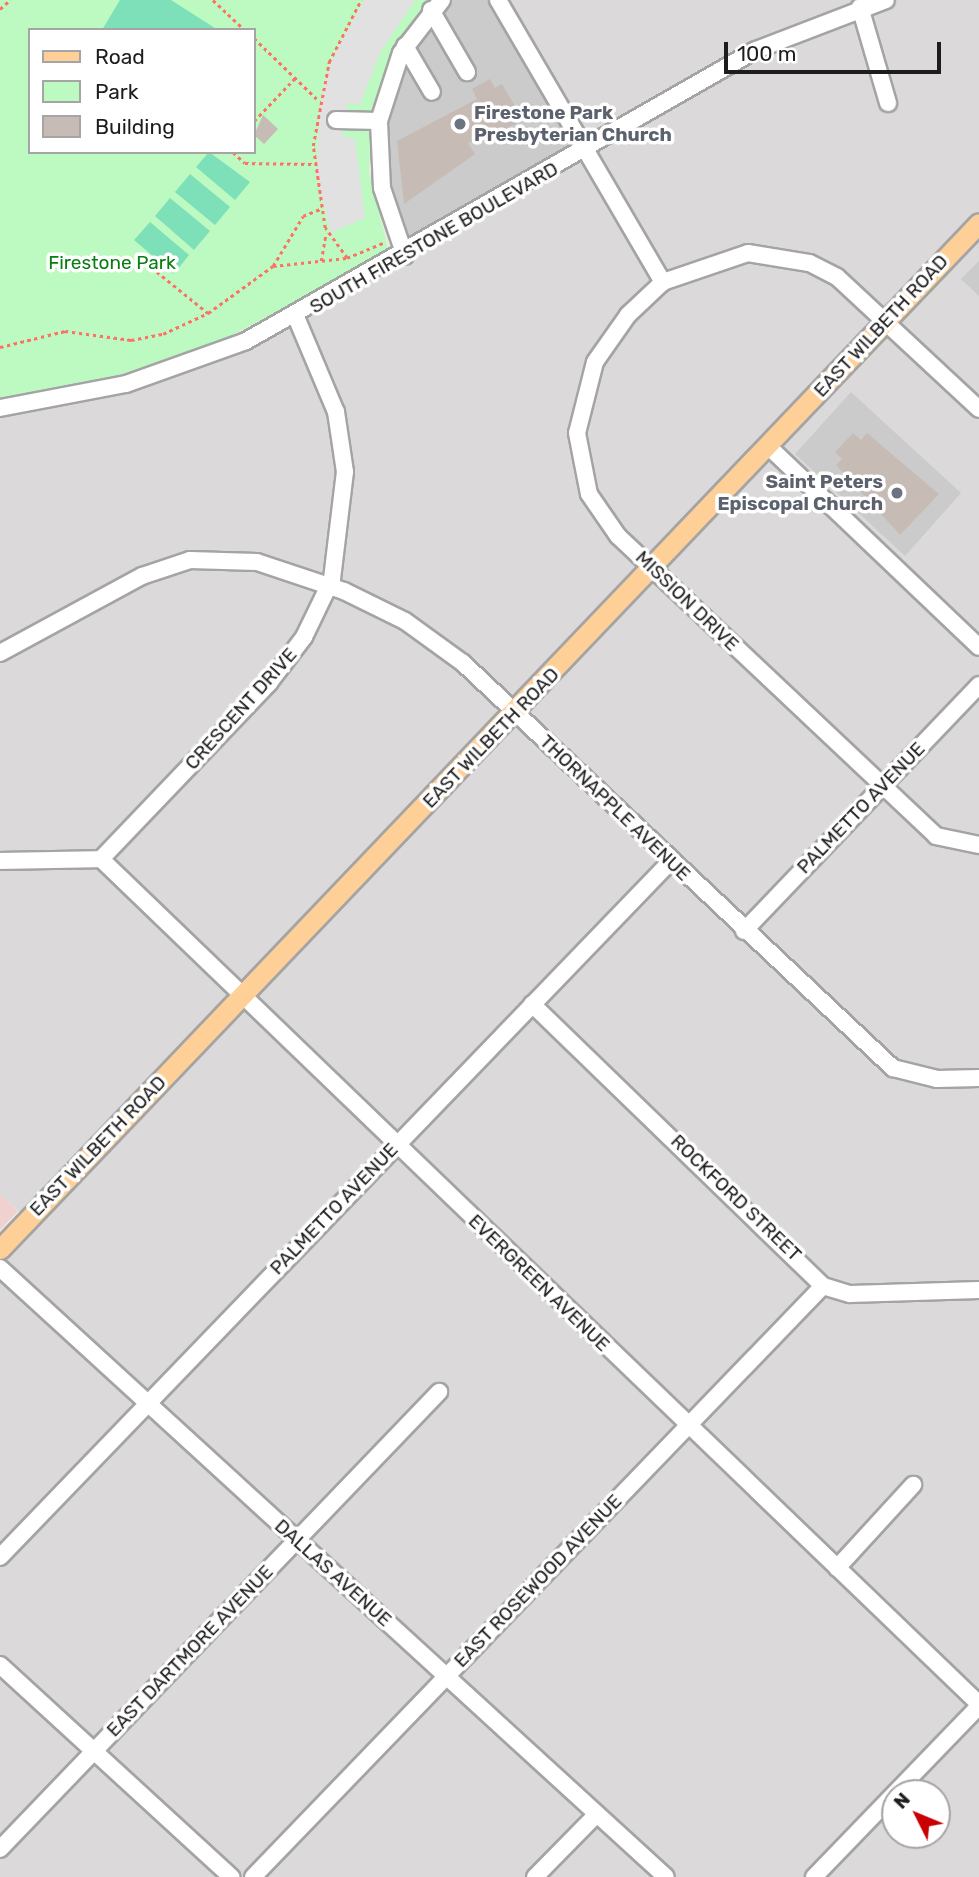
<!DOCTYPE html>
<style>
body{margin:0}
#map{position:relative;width:979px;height:1877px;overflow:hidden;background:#eeeae2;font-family:Rubik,sans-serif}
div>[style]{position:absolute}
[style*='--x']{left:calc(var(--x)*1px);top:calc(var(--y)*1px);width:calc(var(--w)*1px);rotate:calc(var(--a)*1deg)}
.residential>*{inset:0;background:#dbd9da}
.commercial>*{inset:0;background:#f0d1d0}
.religious>*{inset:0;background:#cbcbcb}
.park>*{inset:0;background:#bdfac1}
.pitch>*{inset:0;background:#7de0b8}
.parking>*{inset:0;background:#e1e1e1}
.building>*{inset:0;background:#c6bcb5}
.path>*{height:2.5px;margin-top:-1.25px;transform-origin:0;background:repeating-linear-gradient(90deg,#fd7264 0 3.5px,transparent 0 7px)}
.roads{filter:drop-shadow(2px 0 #a4a4a4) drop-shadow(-2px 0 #a4a4a4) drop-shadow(0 2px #a4a4a4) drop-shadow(0 -2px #a4a4a4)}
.minor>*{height:16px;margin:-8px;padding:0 8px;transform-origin:8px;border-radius:8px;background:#fff}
.major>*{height:19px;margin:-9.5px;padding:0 9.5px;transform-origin:9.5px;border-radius:9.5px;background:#fed097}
.dots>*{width:19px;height:19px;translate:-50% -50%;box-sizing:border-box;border:4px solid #fff;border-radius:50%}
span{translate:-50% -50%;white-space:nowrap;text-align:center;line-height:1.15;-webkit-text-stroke:7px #fff;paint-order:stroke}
.worship-label{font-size:19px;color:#5b616d;font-weight:700}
.left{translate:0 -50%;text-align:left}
.right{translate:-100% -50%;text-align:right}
.street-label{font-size:19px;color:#1d1d1d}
.park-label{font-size:19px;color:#097d11}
.legend{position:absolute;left:28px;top:28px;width:228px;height:126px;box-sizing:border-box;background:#fff;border:2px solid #a5a5a5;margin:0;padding:9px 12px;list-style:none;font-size:21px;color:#1d1d1d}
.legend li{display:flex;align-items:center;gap:14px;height:35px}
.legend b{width:35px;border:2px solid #a5a5a5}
.north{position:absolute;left:881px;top:1779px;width:70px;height:70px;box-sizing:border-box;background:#fff;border:2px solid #a5a5a5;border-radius:50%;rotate:313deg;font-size:19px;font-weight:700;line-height:28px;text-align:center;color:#1d1d1d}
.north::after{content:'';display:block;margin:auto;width:24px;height:32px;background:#c90003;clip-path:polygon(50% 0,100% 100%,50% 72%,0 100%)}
.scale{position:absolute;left:724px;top:42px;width:217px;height:32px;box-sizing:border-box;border:4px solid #1d1d1d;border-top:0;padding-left:9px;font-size:21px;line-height:24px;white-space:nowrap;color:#1d1d1d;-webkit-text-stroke:5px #fff;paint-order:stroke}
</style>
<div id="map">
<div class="residential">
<i style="clip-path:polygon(evenodd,498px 0,979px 0,979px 1877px,0 1877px,0 1249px,28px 1220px,0 1194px,0 411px,176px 369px,405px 256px,498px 0,895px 1793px,937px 1793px,937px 1835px,895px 1835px,895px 1793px)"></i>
</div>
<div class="commercial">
<i style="clip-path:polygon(0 1194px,18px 1211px,0 1230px)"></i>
</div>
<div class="religious">
<i style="clip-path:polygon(442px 0,498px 0,586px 150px,405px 256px,388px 212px,383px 99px)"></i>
<i style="clip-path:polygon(979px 261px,979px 296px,961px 279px)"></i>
<i style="clip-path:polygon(851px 392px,961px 493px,905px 556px,795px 454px)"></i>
</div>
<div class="park">
<i style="clip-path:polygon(evenodd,0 0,431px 0,392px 53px,372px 111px,369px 172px,389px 252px,221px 341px,113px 377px,0 399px,0 0,30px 30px,254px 30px,254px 152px,30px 152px,30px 30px)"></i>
</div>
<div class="pitch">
<i style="clip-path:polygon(120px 0,171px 0,218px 30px,102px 30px)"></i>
<i style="clip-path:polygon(209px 152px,250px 182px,235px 200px,196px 167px)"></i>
<i style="clip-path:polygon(190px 174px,230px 207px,215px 225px,175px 192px)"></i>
<i style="clip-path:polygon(170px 198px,210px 231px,194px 250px,155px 216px)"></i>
<i style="clip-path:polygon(150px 222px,189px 255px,174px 274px,134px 240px)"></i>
</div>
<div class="parking">
<i style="clip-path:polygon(364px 0,415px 0,380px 53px,360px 105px,348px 103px,342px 136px,355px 139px,365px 218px,331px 233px,316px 175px,320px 101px,331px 60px)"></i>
</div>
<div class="building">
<i style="clip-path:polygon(490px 79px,495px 88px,502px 84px,519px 113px,512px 118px,516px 124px,468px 143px,475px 154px,404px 204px,397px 141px,477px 99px,472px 89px)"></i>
<i style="clip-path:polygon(263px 115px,278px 129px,264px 144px,254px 135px)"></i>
<i style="clip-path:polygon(853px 433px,861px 440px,867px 433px,939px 494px,900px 535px,836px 465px,842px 459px,835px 452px)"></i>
</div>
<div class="path">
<i style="--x:213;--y:0;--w:44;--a:43.2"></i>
<i style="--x:0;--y:9;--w:13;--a:-42"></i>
<i style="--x:254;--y:38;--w:88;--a:44.1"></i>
<i style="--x:254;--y:121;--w:59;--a:-46.4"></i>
<i style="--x:233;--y:152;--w:16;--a:43"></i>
<i style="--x:245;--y:163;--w:68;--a:0.8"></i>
<i style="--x:347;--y:258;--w:37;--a:-126"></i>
<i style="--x:325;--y:228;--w:83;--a:-98.3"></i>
<i style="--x:313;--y:146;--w:86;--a:-79.2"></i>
<i style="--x:329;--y:62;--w:70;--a:-62.7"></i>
<i style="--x:321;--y:261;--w:27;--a:-80"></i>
<i style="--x:146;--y:263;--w:80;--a:38.9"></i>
<i style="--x:273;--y:266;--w:58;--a:-59"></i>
<i style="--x:303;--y:216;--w:18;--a:-22"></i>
<i style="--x:0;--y:347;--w:67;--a:-13.8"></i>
<i style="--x:65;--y:331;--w:67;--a:7.8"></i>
<i style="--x:131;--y:340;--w:33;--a:-11"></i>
<i style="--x:163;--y:334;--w:50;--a:-25"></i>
<i style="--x:208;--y:313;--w:80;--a:-35.9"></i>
<i style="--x:273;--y:266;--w:74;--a:-6.2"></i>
<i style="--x:347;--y:258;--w:41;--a:-22.8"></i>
</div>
<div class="roads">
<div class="minor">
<i style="--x:498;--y:0;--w:327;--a:59.7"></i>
<i style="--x:860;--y:7;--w:100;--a:73.7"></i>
<i style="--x:431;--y:10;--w:72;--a:59.9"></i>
<i style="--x:405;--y:46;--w:53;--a:59.6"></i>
<i style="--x:336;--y:120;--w:43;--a:1.3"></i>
<i style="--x:405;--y:256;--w:72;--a:-108.7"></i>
<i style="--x:382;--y:188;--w:67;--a:-92.6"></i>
<i style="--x:379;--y:121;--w:71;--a:-72.1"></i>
<i style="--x:401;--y:53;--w:67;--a:-52.3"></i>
<i style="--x:0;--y:408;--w:128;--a:-10.8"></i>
<i style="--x:126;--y:384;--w:127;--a:-19.7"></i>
<i style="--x:246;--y:341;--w:587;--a:-29.71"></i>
<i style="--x:756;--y:50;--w:139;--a:-21"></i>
<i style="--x:979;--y:409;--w:194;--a:-137.1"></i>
<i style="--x:837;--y:277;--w:31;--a:-153"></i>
<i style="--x:809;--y:263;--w:62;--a:-170.7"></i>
<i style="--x:748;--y:253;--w:90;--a:161.2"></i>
<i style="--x:663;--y:282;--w:48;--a:136.7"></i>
<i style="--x:628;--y:315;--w:57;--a:125.1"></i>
<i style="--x:595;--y:362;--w:73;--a:104.2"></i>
<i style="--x:577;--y:433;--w:62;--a:78.9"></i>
<i style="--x:589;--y:494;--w:51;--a:55.4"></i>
<i style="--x:618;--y:536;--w:437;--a:43.3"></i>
<i style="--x:936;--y:836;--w:44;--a:11.8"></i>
<i style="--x:768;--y:446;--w:291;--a:43.6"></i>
<i style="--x:0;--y:653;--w:162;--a:-28.5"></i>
<i style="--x:142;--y:576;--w:51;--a:-18.4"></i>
<i style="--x:190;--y:560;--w:67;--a:1.7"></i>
<i style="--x:257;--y:562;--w:92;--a:18.4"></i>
<i style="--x:344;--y:591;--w:68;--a:26.2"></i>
<i style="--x:405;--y:621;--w:72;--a:35.9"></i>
<i style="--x:463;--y:663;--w:591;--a:43.29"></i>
<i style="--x:893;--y:1068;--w:45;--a:14"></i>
<i style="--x:937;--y:1079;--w:42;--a:-1.4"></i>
<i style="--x:101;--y:859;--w:1219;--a:43.9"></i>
<i style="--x:0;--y:861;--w:101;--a:-1.1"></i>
<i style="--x:101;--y:859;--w:243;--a:-46.3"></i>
<i style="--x:269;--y:683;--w:58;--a:-52.7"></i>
<i style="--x:304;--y:637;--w:64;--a:-64.2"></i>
<i style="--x:332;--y:579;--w:108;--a:-83.1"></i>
<i style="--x:345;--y:472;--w:61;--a:-98.5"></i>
<i style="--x:336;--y:412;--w:103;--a:-112.8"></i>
<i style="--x:744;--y:931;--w:340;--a:-46.3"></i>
<i style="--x:532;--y:1004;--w:405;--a:44.1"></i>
<i style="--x:823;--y:1286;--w:28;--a:17"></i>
<i style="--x:850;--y:1294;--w:129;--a:-1.8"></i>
<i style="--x:0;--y:1268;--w:902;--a:42.44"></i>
<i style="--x:0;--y:1557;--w:965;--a:-46.05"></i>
<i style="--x:837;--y:1568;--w:113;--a:-47.5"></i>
<i style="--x:0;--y:1665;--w:314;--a:42.5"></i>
<i style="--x:0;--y:1849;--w:634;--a:-46.15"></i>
<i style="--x:253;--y:1877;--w:821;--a:-46.04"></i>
<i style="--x:535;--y:1877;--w:88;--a:-45.5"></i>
<i style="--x:814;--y:1877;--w:238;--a:-46"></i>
</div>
<div class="major">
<i style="--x:0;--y:1249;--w:1418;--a:-46.34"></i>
</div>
</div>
<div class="dots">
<i style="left:460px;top:124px;background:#6b7280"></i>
<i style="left:897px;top:493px;background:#6b7280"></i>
</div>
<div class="worship-label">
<span class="left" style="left:474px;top:124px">Firestone Park<br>Presbyterian Church</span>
<span class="right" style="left:883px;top:493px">Saint Peters<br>Episcopal Church</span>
</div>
<div class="street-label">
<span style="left:434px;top:238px;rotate:-30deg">SOUTH FIRESTONE BOULEVARD</span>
<span style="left:881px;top:326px;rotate:-47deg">EAST WILBETH ROAD</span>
<span style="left:687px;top:601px;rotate:44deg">MISSION DRIVE</span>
<span style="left:241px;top:709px;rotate:-48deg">CRESCENT DRIVE</span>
<span style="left:491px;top:738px;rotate:-46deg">EAST WILBETH ROAD</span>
<span style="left:615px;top:808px;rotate:44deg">THORNAPPLE AVENUE</span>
<span style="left:861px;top:808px;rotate:-46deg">PALMETTO AVENUE</span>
<span style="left:98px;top:1146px;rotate:-46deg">EAST WILBETH ROAD</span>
<span style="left:736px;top:1198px;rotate:44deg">ROCKFORD STREET</span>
<span style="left:334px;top:1209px;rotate:-46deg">PALMETTO AVENUE</span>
<span style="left:539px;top:1283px;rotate:44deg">EVERGREEN AVENUE</span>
<span style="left:333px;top:1573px;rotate:42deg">DALLAS AVENUE</span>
<span style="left:538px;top:1581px;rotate:-46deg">EAST ROSEWOOD AVENUE</span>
<span style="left:190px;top:1651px;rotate:-46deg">EAST DARTMORE AVENUE</span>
</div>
<div class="park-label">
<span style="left:112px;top:263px">Firestone Park</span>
</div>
<ul class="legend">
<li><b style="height:9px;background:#fed097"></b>Road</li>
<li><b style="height:19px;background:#bdfac1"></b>Park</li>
<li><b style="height:19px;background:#c6bcb5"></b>Building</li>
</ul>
<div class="north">N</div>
<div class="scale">100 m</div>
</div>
